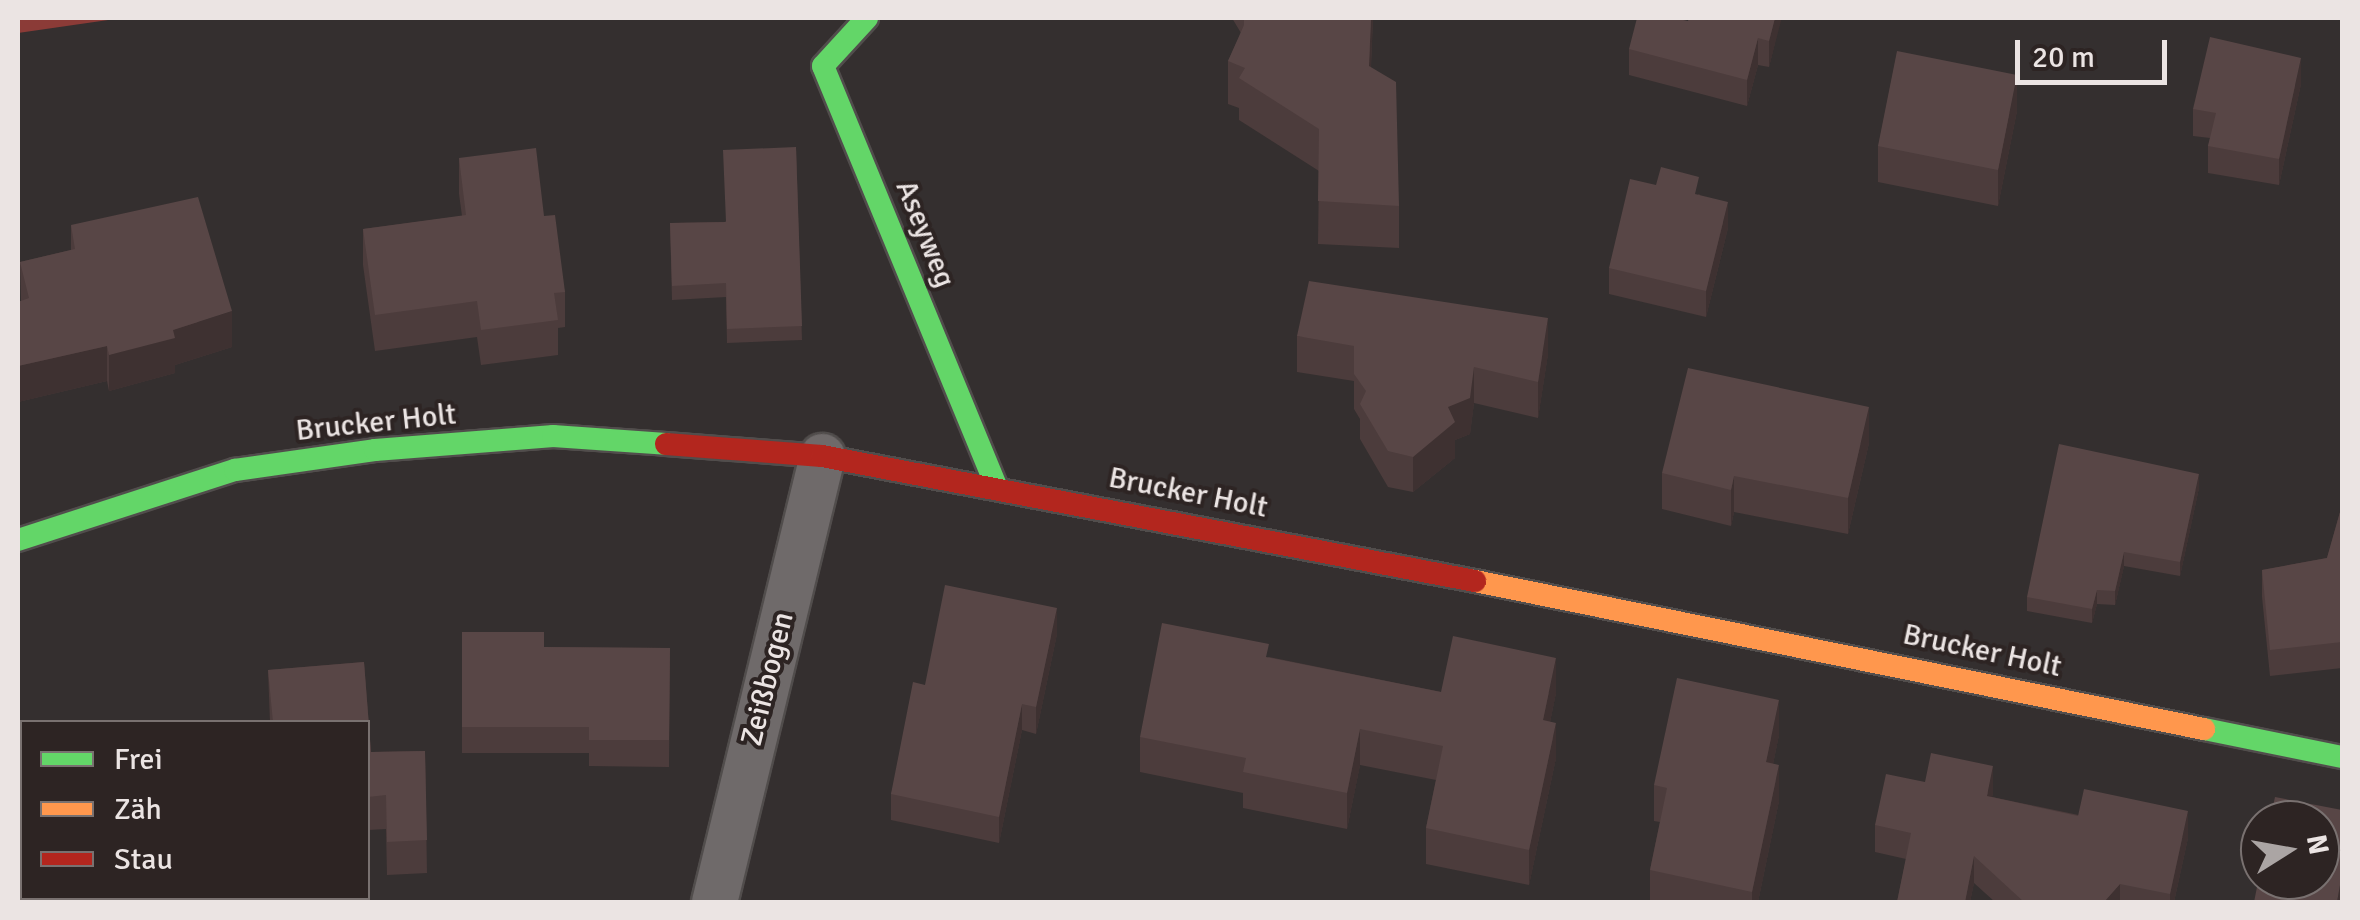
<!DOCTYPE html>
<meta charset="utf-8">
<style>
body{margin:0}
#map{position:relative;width:2360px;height:920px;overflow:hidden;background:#342f2f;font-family:Signika,sans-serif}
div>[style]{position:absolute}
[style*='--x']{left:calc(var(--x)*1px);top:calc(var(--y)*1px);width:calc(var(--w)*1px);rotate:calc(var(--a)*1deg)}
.forest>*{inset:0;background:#8b3b37}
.roads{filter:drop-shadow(2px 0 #514d4c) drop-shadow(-2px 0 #514d4c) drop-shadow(0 2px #514d4c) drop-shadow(0 -2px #514d4c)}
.street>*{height:45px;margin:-22.5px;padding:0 22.5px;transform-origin:22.5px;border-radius:22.5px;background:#6f6a6a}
.fast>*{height:22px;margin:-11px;padding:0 11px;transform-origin:11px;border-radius:11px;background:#63d668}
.slow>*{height:22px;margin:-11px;padding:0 11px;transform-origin:11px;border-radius:11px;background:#ff974d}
.jam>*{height:22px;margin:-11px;padding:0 11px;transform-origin:11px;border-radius:11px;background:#b3261e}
.wall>*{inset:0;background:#4c3c3c}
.shaded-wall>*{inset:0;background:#3e3131}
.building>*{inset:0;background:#584646}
span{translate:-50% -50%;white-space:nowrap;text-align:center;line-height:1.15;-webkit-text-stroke:8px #2d2423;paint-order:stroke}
.street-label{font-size:30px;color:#ebe4e3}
.frame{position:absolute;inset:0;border:20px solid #ebe4e3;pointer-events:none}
.legend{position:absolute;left:20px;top:720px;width:350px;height:180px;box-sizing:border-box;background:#2d2423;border:2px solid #797170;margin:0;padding:12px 18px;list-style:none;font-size:30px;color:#ebe4e3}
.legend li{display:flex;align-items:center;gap:20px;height:50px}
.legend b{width:50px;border:2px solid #797170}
.north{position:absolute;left:2240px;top:800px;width:100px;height:100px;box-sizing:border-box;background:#2d2423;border:2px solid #797170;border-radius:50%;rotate:79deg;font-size:28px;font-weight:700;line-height:40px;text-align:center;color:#ebe4e3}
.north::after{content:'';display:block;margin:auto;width:35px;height:45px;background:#aba5a4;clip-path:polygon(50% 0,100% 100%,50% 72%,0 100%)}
.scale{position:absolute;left:2015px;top:40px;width:152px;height:45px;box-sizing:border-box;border:5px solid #ebe4e3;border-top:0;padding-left:12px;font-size:30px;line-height:35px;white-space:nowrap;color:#ebe4e3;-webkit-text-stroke:8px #2d2423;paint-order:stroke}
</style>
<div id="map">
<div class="forest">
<i style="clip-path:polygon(18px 18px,122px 18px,18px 33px)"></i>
</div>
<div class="roads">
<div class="street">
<i style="--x:714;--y:902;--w:459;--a:-76.4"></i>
</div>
<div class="fast">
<i style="--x:867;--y:18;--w:65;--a:132.5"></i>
<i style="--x:823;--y:66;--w:454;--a:67.6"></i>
<i style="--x:18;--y:540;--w:228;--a:-17.9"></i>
<i style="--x:235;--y:470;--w:141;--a:-8.1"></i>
<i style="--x:375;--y:450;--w:179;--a:-4.5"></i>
<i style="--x:553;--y:436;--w:113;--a:4"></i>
<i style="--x:2204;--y:729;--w:141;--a:11.5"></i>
</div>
<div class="slow">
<i style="--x:1475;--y:581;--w:744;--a:11.48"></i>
</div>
<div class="jam">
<i style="--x:666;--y:444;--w:156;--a:4.4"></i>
<i style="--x:822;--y:456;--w:665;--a:10.84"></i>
</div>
</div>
<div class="wall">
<i style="clip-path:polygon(1232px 18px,1373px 18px,1371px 67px,1399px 206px,1399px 248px,1318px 244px,1319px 171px,1239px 120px,1239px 108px,1228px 104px,1228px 61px,1241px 33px)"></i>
<i style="clip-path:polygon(1781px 18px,1769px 67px,1758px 65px,1747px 106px,1629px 75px,1629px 49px,1688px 21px)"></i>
<i style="clip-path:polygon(2301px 84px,2279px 185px,2208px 173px,2208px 146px,2210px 138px,2193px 136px,2193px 109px)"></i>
<i style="clip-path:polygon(2017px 111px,1998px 206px,1878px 182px,1878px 146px)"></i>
<i style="clip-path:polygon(796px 147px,802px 340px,727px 343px,726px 297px,672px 300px,670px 223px,725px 222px)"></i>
<i style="clip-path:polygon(459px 158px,544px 216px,565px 292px,565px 327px,558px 328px,558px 355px,481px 365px,477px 337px,375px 351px,363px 265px,363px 229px,462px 216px,459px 194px)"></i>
<i style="clip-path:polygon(1699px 194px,1728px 228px,1706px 317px,1609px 294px,1609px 268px)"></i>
<i style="clip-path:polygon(71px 225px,232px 347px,175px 365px,175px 373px,109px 391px,107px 381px,18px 402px,18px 302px,21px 301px,20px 262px,71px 250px)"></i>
<i style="clip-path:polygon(1297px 336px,1548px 354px,1538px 418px,1474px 403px,1470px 434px,1455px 440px,1455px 458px,1413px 492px,1388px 487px,1360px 439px,1360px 419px,1354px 409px,1354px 381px,1297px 372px)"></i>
<i style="clip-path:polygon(1869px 443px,1848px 534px,1734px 512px,1731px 526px,1662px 509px,1662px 473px)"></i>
<i style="clip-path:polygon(2199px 488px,2180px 576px,2124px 566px,2115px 605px,2097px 604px,2092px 623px,2027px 611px,2027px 597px)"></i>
<i style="clip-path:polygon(2342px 505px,2342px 668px,2270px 676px,2262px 597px,2262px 570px,2327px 558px)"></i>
<i style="clip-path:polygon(462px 632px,544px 647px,670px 648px,669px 767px,589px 766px,589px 753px,462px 753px)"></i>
<i style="clip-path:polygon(1057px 634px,1036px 734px,1022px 730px,999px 843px,891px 820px,891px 794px,925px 685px)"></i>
<i style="clip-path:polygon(1269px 657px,1441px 692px,1556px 693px,1550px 722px,1556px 758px,1529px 885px,1426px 864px,1426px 828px,1436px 780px,1360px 765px,1347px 829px,1243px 808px,1243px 793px,1140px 772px,1140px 737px)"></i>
<i style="clip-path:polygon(364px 662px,371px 752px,425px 751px,427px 873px,387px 875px,386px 829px,368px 830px,368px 722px,270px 722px,268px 670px)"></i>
<i style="clip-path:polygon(1779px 735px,1773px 764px,1779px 801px,1758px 902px,1650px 902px,1650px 870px,1660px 822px,1654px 821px,1654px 785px)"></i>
<i style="clip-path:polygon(1925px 782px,1993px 793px,1992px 797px,2188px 838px,2174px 902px,1995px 902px,1974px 883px,1970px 902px,1897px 902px,1906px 859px,1875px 852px,1875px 825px)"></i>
</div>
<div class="shaded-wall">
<i style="clip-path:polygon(1371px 18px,1373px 18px,1369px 109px,1369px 66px)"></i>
<i style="clip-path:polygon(1775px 18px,1781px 18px,1781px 21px,1769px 67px,1769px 41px)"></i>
<i style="clip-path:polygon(1758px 38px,1758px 65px,1747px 106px,1747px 80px)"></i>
<i style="clip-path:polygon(2301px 58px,2301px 84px,2279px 185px,2279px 159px)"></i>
<i style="clip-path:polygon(2017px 75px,2017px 111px,1998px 206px,1998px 170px)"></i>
<i style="clip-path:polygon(1728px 202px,1728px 228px,1706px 317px,1706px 291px)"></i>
<i style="clip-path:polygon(232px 311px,232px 347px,175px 365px,175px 373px,109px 391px,109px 355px,173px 330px)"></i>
<i style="clip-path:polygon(1548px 318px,1548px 354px,1538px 418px,1538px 382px)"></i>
<i style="clip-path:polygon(107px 346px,107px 381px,18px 402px,18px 366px)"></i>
<i style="clip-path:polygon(1474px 367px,1474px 403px,1470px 434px,1455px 440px,1455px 458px,1413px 492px,1413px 457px)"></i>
<i style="clip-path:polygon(1869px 407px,1869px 443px,1848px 534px,1848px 498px)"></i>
<i style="clip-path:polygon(2199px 474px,2199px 488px,2180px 576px,2180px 562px)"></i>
<i style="clip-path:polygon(1734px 476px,1734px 512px,1731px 526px,1731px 490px)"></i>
<i style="clip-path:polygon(2124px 552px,2124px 566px,2115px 605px,2115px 591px)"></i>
<i style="clip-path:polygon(2097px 590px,2097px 604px,2092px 623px,2092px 609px)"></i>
<i style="clip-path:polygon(1057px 608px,1057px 634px,1036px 734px,1036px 707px)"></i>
<i style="clip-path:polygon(1556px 658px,1556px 693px,1543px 756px,1543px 720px)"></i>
<i style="clip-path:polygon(1779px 700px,1779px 735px,1766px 798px,1766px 762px)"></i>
<i style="clip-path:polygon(1022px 704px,1022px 730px,999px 843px,999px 817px)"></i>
<i style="clip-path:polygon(1556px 723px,1556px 758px,1529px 885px,1529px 850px)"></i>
<i style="clip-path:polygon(1360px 729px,1360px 765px,1347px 829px,1347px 793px)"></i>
<i style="clip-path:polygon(1779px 765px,1779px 801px,1758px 902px,1752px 902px,1752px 892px)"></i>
<i style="clip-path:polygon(1993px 766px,1993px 793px,1987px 823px,1987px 796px)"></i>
<i style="clip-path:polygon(2188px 811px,2188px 838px,2174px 902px,2170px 902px,2170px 894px)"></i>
<i style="clip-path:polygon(1974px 856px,1974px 883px,1970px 902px,1965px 902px)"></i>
<i style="clip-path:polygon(2342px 874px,2342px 902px,2337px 902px)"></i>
<i style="clip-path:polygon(2120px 884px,2120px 902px,2104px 902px)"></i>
</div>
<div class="building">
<i style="clip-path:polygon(1244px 18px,1371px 18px,1369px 66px,1396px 82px,1399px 206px,1318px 201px,1319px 129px,1239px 78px,1245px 68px,1228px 61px,1244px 25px)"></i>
<i style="clip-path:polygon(1637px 18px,1674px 18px,1688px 21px,1689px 18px,1775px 18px,1769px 41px,1758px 38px,1747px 80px,1629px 49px)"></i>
<i style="clip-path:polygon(2210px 37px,2301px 58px,2279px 159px,2208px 146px,2216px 113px,2193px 109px)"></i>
<i style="clip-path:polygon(1897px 51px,2017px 75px,1998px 170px,1878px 146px)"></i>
<i style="clip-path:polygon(796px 147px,802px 326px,727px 329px,726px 283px,672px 286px,670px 223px,726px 222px,723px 150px)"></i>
<i style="clip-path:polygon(536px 148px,544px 216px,555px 215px,565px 292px,554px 293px,558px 320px,481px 330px,477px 301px,375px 315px,363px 229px,466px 215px,459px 158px)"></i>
<i style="clip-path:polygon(1661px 167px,1699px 177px,1695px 194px,1728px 202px,1706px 291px,1609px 268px,1630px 179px,1656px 185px)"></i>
<i style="clip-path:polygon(198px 197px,232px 311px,173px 330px,175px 338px,109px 355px,107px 346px,18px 366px,18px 302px,29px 298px,20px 262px,75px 249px,71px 225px)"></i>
<i style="clip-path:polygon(1309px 281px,1548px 318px,1538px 382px,1474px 367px,1470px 398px,1448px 407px,1455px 422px,1413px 457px,1388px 451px,1360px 404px,1366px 391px,1354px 374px,1354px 346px,1297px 336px)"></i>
<i style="clip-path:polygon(1688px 368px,1869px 407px,1848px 498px,1734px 476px,1731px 490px,1662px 473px)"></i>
<i style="clip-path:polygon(2059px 444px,2199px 474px,2180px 562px,2124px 552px,2115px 591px,2097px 590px,2092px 609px,2027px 597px)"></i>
<i style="clip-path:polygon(2342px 505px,2342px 642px,2270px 650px,2262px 570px,2327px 558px)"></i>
<i style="clip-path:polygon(945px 585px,1057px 608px,1036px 707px,1022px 704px,999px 817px,891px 794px,913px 682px,925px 685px)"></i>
<i style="clip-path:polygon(1162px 623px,1269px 644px,1266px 657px,1441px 692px,1453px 636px,1556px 658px,1543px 720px,1556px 723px,1529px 850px,1426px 828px,1443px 746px,1360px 729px,1347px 793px,1243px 772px,1246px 758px,1140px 737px)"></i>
<i style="clip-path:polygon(462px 632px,544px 632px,544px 647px,670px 648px,669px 740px,589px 740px,589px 727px,462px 727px)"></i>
<i style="clip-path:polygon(364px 662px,371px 752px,425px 751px,427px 840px,387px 842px,386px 795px,368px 797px,368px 722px,273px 722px,268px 670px)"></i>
<i style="clip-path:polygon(1677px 678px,1779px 700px,1766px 762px,1779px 765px,1752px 892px,1650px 870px,1667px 788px,1654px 785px)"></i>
<i style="clip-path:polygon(1931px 753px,1993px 766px,1987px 796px,2078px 816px,2084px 789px,2188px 811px,2170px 894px,2120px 884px,2104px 902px,2024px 902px,1974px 856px,1965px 902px,1897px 902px,1911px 833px,1875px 825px,1886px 774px,1925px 782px)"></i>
<i style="clip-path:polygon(2275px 797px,2342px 810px,2342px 874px,2337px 902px,2254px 902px,2260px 872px,2260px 880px,2320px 880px,2320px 820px,2270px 820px)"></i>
<i style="clip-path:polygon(22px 863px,22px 898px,124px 898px,126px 902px,18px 902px,18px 865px)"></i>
</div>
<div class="street-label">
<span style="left:925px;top:234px;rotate:68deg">Aseyweg</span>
<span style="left:376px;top:423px;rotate:-6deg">Brucker Holt</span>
<span style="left:1188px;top:493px;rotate:11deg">Brucker Holt</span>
<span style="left:1982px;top:651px;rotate:12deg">Brucker Holt</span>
<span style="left:768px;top:679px;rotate:-76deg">Zeißbogen</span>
</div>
<div class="frame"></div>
<ul class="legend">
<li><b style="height:12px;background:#63d668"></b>Frei</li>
<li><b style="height:12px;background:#ff974d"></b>Zäh</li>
<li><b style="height:12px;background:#b3261e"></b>Stau</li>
</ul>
<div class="north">N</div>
<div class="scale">20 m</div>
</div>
